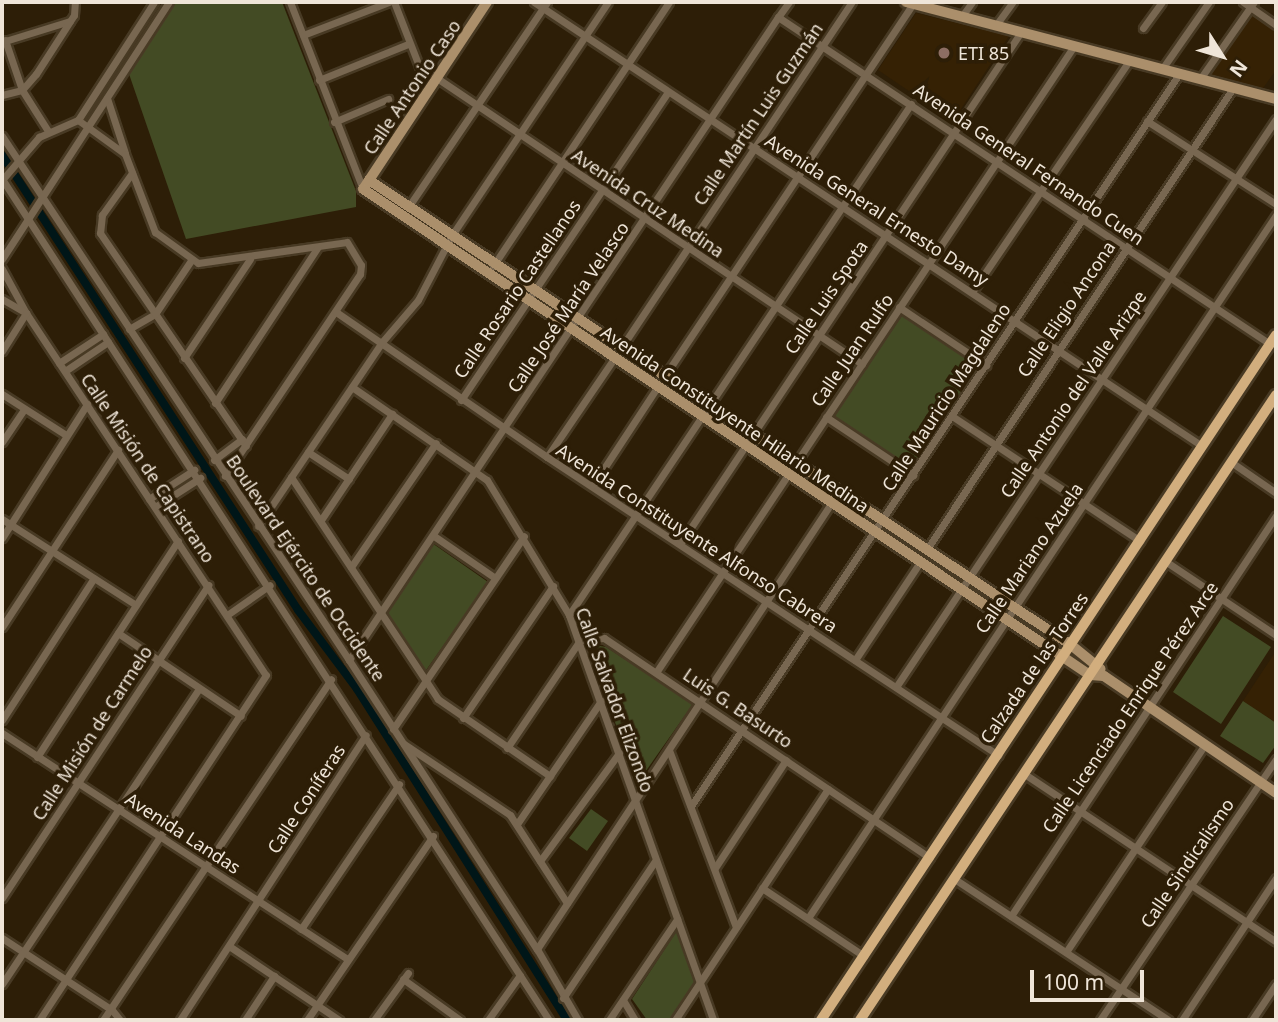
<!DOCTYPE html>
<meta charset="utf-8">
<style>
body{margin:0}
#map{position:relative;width:1278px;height:1022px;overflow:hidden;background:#2d1e07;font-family:"Noto Sans",sans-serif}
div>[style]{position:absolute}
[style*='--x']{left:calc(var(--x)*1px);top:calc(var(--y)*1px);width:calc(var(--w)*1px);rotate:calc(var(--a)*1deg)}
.built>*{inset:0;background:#352104}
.green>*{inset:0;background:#434b24}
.canal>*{height:8px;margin:-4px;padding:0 4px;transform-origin:4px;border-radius:4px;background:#001618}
.roads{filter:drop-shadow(2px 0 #483a24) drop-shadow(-2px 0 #483a24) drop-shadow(0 2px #483a24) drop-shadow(0 -2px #483a24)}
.street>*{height:7px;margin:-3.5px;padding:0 3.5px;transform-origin:3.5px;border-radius:3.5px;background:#786751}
.secondary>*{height:10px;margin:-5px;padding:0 5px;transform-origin:5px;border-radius:5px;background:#ab8f6b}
.primary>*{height:10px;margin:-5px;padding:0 5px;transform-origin:5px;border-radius:5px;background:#d2ae7e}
.dots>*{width:19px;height:19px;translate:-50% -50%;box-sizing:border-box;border:4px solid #2d1e07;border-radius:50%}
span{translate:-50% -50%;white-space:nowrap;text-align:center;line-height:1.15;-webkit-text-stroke:7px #2d1e07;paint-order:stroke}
.poi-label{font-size:18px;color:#efe5d8}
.left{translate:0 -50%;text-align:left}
.street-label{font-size:18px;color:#efe5d8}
.frame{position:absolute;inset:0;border:4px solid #efe5d8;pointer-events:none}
.north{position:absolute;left:1187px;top:21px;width:70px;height:70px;-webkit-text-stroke:5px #2d1e07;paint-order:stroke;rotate:127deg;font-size:19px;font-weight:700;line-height:28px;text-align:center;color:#efe5d8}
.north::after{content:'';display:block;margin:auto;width:24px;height:32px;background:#efe5d8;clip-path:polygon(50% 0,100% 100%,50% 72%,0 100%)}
.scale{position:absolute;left:1030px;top:970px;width:114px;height:32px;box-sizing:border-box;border:4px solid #efe5d8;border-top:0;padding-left:9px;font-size:21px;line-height:24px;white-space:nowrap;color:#efe5d8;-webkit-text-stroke:5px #2d1e07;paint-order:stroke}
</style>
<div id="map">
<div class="built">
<i style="clip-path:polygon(916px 13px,1009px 36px,953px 121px,878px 70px)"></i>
<i style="clip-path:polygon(1252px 13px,1276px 30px,1276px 70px,1261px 91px,1207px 75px)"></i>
<i style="clip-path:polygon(1276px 651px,1276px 723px,1243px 701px)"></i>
</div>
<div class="green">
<i style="clip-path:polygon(176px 2px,282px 2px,356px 191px,356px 207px,186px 239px,129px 74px)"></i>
<i style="clip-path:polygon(903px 314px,981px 366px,913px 469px,834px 417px)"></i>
<i style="clip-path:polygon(432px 543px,488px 582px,422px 676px,385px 614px)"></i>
<i style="clip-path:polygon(1223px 616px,1271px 647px,1221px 724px,1173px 692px)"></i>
<i style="clip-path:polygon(589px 644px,606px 647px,693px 704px,636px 785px)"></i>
<i style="clip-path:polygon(1243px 701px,1276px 723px,1276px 745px,1263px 763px,1220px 736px)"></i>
<i style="clip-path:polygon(591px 809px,608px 821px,587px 851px,569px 838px)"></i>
<i style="clip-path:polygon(678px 929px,696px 980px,671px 1020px,647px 1020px,632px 999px)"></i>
</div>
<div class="canal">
<i style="--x:2;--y:155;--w:543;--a:56.95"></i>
<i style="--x:298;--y:610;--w:99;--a:53.2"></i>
<i style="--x:357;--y:689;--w:392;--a:57.6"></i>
</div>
<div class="roads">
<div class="street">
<i style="--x:290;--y:2;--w:201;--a:68.7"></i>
<i style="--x:394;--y:2;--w:69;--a:68.7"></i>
<i style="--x:419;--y:66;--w:534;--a:33.93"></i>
<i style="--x:534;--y:2;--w:802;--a:33.61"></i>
<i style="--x:789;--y:2;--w:19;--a:126"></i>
<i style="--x:778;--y:17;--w:591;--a:33.61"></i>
<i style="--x:1243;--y:2;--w:40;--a:34.9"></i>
<i style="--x:962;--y:16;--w:17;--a:-54"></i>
<i style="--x:996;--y:25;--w:29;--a:-54"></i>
<i style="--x:1143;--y:28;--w:32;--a:-54"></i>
<i style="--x:303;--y:35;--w:92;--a:-21"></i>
<i style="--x:5;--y:40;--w:53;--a:71.2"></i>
<i style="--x:22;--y:90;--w:49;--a:57.6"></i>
<i style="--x:2;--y:42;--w:71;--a:-17.2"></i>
<i style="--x:1162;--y:69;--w:82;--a:-55"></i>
<i style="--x:1200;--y:79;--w:94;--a:-55"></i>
<i style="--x:319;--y:80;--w:96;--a:-22"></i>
<i style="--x:2;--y:95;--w:21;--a:-14"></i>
<i style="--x:22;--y:90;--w:21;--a:-49"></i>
<i style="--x:36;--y:74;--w:70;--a:-57.2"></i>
<i style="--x:74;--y:15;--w:13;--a:-86"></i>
<i style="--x:107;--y:98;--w:58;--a:71.9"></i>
<i style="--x:78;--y:120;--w:58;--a:35.9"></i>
<i style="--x:125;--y:154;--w:84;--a:69"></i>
<i style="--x:155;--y:232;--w:53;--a:35.8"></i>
<i style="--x:198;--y:263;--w:150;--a:-8"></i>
<i style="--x:347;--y:242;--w:27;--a:59"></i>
<i style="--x:361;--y:265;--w:9;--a:96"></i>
<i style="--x:360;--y:274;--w:243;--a:123.8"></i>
<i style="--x:1147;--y:121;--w:153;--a:32.8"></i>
<i style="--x:334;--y:122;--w:59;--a:-23.1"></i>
<i style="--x:2;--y:136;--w:628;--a:56.49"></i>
<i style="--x:349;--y:660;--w:345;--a:57"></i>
<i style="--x:537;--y:949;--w:82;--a:60"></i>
<i style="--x:132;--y:173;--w:52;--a:125.5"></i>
<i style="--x:102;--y:215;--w:18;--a:96"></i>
<i style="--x:100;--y:233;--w:258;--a:55.6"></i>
<i style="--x:2;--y:179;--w:1003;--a:56.96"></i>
<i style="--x:2;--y:180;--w:57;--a:-49.3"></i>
<i style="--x:39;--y:137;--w:43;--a:-23.6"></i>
<i style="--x:78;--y:120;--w:140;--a:-57.2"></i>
<i style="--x:409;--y:206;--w:246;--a:-55.9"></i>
<i style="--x:2;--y:259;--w:306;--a:-57"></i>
<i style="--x:493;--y:266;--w:317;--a:-56.3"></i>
<i style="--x:2;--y:269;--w:50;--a:61.4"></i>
<i style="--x:26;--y:313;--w:434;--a:56.5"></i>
<i style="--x:266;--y:675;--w:413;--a:123.3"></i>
<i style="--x:972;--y:292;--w:279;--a:-55.8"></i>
<i style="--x:2;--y:299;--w:28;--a:30"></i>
<i style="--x:26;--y:313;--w:45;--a:122.3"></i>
<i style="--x:899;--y:307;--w:105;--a:33.7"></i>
<i style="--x:336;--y:312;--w:256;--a:34.5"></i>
<i style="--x:547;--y:457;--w:541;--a:33.45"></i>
<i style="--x:129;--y:329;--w:30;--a:-30"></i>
<i style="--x:155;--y:314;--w:66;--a:-56.1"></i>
<i style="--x:621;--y:348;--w:416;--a:-56.3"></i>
<i style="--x:184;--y:358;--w:119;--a:-56.3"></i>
<i style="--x:59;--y:363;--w:53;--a:-33.4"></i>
<i style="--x:65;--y:371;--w:52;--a:-34"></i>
<i style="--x:664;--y:377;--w:448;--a:-56.3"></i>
<i style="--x:352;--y:387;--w:164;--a:34.6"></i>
<i style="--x:487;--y:480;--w:158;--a:58.7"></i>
<i style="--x:569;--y:615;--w:430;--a:70.4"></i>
<i style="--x:2;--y:394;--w:76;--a:32.6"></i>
<i style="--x:461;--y:400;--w:371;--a:-56.1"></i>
<i style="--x:215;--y:403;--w:187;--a:-56.6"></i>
<i style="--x:952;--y:416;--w:226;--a:33.6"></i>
<i style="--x:826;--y:417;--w:105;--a:33.7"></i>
<i style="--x:2;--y:442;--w:40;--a:-56"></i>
<i style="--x:308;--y:452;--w:49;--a:33.4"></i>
<i style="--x:547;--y:457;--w:121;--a:-55.8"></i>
<i style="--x:214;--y:460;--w:35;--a:-37"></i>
<i style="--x:1231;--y:462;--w:55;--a:34.6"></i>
<i style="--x:291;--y:477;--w:266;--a:56.5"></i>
<i style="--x:438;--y:699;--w:136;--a:34.5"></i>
<i style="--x:593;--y:485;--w:118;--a:-56.7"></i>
<i style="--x:149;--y:499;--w:54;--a:-32.8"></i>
<i style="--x:155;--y:507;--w:54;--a:-32.8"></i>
<i style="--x:2;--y:519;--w:159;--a:32.7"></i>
<i style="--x:321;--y:520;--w:128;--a:-56.2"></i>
<i style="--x:258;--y:526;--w:222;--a:-56"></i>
<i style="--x:382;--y:342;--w:55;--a:-49.4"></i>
<i style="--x:418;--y:300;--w:73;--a:-62.4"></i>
<i style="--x:452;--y:235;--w:280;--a:-56.2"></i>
<i style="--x:434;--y:536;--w:74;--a:34.5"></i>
<i style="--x:2;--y:538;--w:159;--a:-57.6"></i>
<i style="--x:680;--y:544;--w:615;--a:-56.34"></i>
<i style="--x:927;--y:549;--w:553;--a:-56.42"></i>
<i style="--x:1165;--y:561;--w:133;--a:33.7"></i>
<i style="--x:351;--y:567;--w:150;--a:-55.6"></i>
<i style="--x:227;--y:615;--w:52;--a:-34.9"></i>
<i style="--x:569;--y:615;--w:615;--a:-56.21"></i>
<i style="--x:2;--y:627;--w:212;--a:-56.8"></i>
<i style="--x:118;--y:633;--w:148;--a:34"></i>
<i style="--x:349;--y:660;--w:773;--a:-56.29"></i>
<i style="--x:855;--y:660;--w:118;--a:-56.4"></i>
<i style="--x:657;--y:671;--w:751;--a:-56.29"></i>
<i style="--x:896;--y:687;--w:683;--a:-56.22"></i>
<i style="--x:463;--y:718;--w:160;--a:-55.7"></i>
<i style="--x:2;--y:720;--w:169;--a:-57.1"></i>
<i style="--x:393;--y:729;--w:233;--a:-55.8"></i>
<i style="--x:2;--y:733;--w:413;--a:33.2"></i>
<i style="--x:404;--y:744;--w:128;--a:33.8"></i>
<i style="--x:510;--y:815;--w:105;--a:57.1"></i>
<i style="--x:507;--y:748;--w:130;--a:-55.9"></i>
<i style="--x:580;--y:640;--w:24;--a:-5"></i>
<i style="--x:604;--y:638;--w:393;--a:34"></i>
<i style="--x:669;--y:750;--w:189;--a:69.3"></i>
<i style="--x:37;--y:757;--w:258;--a:-56.9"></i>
<i style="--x:1023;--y:773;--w:304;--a:33.7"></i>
<i style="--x:691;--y:806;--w:880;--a:-56.31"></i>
<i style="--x:517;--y:824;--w:149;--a:-55.7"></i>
<i style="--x:540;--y:861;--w:134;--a:-53.8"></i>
<i style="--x:715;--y:868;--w:129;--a:-56.7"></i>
<i style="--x:953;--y:878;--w:258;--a:33.4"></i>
<i style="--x:762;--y:888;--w:123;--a:33.7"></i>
<i style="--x:2;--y:898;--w:375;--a:-56.6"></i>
<i style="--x:1011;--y:916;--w:480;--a:-56.5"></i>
<i style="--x:808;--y:918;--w:845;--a:-56.35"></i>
<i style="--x:301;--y:929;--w:175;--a:-55.9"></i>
<i style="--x:2;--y:938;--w:131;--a:33.2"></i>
<i style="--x:112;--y:1010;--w:13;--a:51"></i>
<i style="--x:229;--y:946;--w:133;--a:33.9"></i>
<i style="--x:537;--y:949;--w:536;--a:-56.58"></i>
<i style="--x:1066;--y:952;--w:250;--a:-56.2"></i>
<i style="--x:403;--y:979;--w:70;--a:35.7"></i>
<i style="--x:2;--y:984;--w:355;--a:-56.3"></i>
<i style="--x:563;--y:998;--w:165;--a:-56.1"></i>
<i style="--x:623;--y:1000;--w:23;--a:59"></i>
<i style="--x:103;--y:1020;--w:410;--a:-56.2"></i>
<i style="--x:180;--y:1020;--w:340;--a:-56.9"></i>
<i style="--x:245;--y:1020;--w:53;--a:-56.6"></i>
<i style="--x:307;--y:1020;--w:223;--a:-55.6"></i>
<i style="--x:374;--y:1020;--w:58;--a:-54.1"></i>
<i style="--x:488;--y:1020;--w:55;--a:-54.6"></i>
<i style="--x:609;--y:1020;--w:122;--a:-56"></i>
<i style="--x:675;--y:1020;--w:277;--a:-56.5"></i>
<i style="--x:1100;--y:1020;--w:315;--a:-56"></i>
<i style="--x:1182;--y:1020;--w:170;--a:-56.5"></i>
<i style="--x:1252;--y:1020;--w:43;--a:-56.3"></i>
</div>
<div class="secondary">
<i style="--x:487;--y:2;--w:224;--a:123.5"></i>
<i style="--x:363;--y:189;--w:842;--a:33.77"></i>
<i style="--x:1063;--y:657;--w:32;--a:34"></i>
<i style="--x:1090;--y:675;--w:14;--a:4"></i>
<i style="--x:1104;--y:676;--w:208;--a:34.2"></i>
<i style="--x:906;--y:2;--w:383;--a:14.7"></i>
<i style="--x:369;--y:180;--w:842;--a:33.52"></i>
<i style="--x:1071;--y:645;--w:38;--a:39"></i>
</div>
<div class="primary">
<i style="--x:821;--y:1020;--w:822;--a:-56.41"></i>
<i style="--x:860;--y:1020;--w:751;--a:-56.35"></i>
</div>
</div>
<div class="dots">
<i style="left:944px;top:53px;background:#8d6e63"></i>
</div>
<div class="poi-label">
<span class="left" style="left:958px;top:53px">ETI 85</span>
</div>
<div class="street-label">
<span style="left:412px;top:87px;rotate:-56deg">Calle Antonio Caso</span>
<span style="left:758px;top:114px;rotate:-56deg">Calle Martín Luis Guzmán</span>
<span style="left:1029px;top:164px;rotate:34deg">Avenida General Fernando Cuen</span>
<span style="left:648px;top:203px;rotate:34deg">Avenida Cruz Medina</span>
<span style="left:877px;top:210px;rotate:33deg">Avenida General Ernesto Damy</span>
<span style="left:517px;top:289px;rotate:-56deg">Calle Rosario Castellanos</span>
<span style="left:826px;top:297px;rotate:-56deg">Calle Luis Spota</span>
<span style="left:568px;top:307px;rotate:-56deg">Calle José María Velasco</span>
<span style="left:1066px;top:309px;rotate:-56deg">Calle Eligio Ancona</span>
<span style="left:852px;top:350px;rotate:-56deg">Calle Juan Rulfo</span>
<span style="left:1073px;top:394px;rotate:-56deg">Calle Antonio del Valle Arizpe</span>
<span style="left:946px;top:397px;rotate:-57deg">Calle Mauricio Magdaleno</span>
<span style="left:735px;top:419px;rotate:34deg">Avenida Constituyente Hilario Medina</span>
<span style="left:148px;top:468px;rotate:56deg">Calle Misión de Capistrano</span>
<span style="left:697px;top:538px;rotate:33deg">Avenida Constituyente Alfonso Cabrera</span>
<span style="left:1029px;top:558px;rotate:-56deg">Calle Mariano Azuela</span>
<span style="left:306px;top:568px;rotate:56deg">Boulevard Ejército de Occidente</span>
<span style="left:1034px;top:668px;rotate:-56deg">Calzada de las Torres</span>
<span style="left:615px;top:700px;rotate:70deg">Calle Salvador Elizondo</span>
<span style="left:1130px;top:707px;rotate:-56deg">Calle Licenciado Enrique Pérez Arce</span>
<span style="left:738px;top:708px;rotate:34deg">Luis G. Basurto</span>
<span style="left:92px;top:733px;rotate:-57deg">Calle Misión de Carmelo</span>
<span style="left:306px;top:799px;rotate:-57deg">Calle Coníferas</span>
<span style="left:183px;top:833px;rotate:33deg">Avenida Landas</span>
<span style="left:1187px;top:863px;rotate:-56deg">Calle Sindicalismo</span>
</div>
<div class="frame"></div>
<div class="north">N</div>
<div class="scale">100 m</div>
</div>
